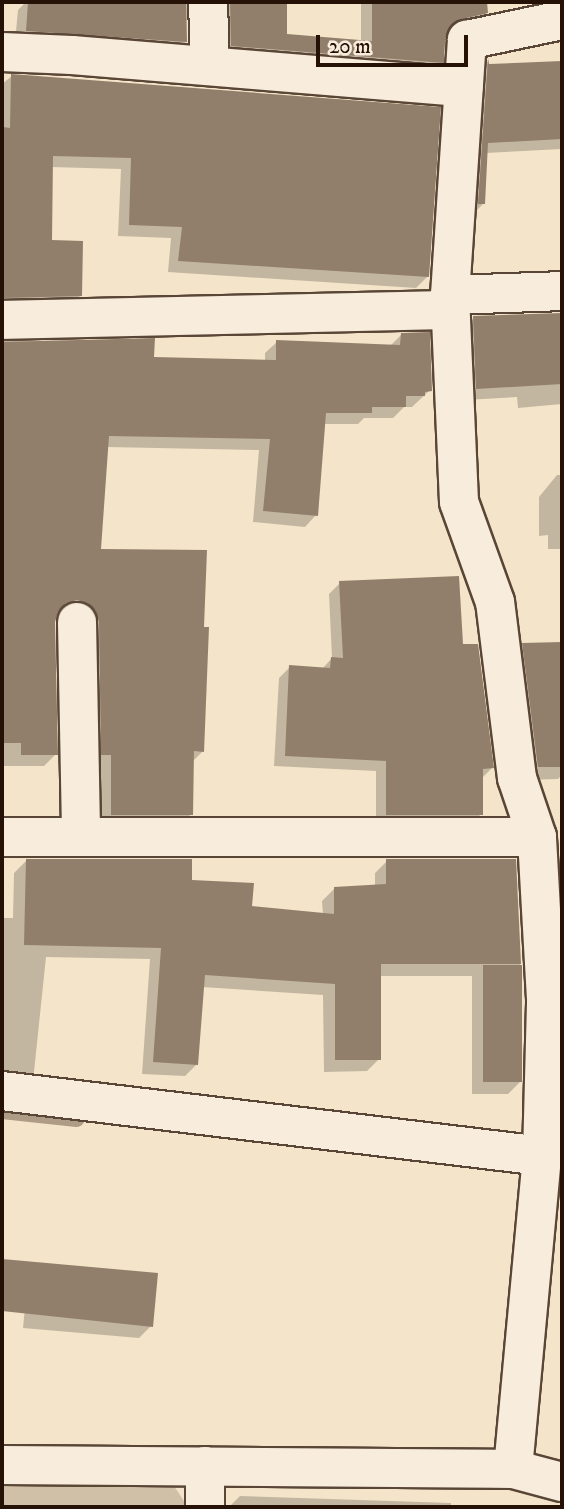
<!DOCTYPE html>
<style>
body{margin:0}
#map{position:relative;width:564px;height:1509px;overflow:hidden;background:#f4e4c9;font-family:"IM FELL DW Pica",serif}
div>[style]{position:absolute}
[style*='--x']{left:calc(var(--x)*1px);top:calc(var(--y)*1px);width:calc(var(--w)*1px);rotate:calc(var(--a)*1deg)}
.green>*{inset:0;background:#d1c0a8}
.shadow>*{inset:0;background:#0003}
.stream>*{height:16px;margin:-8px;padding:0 8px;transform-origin:8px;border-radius:8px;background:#ae9c86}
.building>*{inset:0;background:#917f6b}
.roads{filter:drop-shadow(2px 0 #594636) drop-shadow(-2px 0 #594636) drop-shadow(0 2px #594636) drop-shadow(0 -2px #594636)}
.minor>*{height:38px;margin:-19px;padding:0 19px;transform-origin:19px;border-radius:19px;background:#f8eddc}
span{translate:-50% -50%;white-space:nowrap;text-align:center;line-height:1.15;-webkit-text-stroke:5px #f8eddc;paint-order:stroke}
.frame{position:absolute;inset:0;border:4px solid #251105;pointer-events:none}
.scale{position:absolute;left:316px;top:35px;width:152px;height:32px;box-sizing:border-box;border:4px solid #251105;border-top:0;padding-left:9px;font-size:21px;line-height:24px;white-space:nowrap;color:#251105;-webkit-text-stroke:5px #f8eddc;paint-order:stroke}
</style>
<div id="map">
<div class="green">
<i style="clip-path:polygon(2px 1482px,174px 1486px,184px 1501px,184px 1507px,2px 1507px)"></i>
</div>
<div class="shadow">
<i style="clip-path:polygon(26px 2px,187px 2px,186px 42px,174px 53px,15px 42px,18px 10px)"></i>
<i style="clip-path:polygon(215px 2px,285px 2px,285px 35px,361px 42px,361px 2px,486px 2px,486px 13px,474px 24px,447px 31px,442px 63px,430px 74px,220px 57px)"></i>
<i style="clip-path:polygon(487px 61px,488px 65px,562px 62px,562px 149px,486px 153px,483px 204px,472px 215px,477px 71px)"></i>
<i style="clip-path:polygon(12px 76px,428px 276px,416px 288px,168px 272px,171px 238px,118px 236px,121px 169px,51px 167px,50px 241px,80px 296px,69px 307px,2px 309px,2px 84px)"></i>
<i style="clip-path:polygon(562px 315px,562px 404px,518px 408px,517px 397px,465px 400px,462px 329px,474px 318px)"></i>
<i style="clip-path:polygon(401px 335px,430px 390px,412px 407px,404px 407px,393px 418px,364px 418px,358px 424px,324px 424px,316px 515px,305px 527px,253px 522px,259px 450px,107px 447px,99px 550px,203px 751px,192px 762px,191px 814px,180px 826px,100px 826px,100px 766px,91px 766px,63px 611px,56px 613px,53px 622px,56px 754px,44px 766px,2px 766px,2px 341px,153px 340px,153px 359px,265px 361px,265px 353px,277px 342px,390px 346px)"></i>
<i style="clip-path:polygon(557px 475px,562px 475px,562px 549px,548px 549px,548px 535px,539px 536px,539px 497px)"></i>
<i style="clip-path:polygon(340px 583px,461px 646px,492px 768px,481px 779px,481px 814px,470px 826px,376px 826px,376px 771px,274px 766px,279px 678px,290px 667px,322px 669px,332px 658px,329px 594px)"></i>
<i style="clip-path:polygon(562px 644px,562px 775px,558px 779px,525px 780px,510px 658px,523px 645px)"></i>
<i style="clip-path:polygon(26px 861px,190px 881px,250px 908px,323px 915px,322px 901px,334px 889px,375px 886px,375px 873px,387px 861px,515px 861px,522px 999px,520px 1082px,508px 1094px,472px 1094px,472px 976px,379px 976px,379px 1059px,367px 1071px,324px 1072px,323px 995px,202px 987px,197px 1064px,185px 1076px,142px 1074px,150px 959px,46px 957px,34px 1072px,22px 1084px,2px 1083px,2px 918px,13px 918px,14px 873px)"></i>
<i style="clip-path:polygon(562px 897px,562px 958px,551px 909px)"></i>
<i style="clip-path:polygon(28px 1276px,151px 1326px,139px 1338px,23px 1328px)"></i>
<i style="clip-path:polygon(240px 1496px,451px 1503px,451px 1507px,229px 1507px)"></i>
</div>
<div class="stream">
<i style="--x:2;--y:1111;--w:75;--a:6.1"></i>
</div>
<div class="building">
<i style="clip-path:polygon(28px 2px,186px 2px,187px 42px,26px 31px)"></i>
<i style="clip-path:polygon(230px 2px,287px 2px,287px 34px,372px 41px,372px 2px,487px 2px,488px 13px,462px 19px,451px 25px,445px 39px,444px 63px,231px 46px)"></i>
<i style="clip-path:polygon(488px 58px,489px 64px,562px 61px,562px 139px,488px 143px,485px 204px,478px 204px)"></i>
<i style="clip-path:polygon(11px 74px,441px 107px,429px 277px,178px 261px,182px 227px,129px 225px,131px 158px,53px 156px,52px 240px,83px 241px,82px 296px,3px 298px,3px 127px,10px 128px)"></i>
<i style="clip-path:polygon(562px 313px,562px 384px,476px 389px,473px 316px)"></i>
<i style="clip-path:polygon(430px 332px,432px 391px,425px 392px,425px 396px,406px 396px,406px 407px,372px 407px,372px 413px,326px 413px,318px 516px,263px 511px,270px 439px,109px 436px,101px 549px,207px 550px,204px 627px,209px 627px,204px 752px,194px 751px,193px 815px,111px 815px,111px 755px,101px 755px,99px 622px,95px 610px,87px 603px,77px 600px,66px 603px,58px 611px,55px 622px,58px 755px,21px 755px,21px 743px,2px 743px,2px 342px,155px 338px,154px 357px,276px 360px,276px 340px,400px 345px,401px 333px)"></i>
<i style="clip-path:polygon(459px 576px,463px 644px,478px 644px,494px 768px,483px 769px,483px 815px,386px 815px,386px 761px,285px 756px,289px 665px,330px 668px,331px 657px,343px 658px,339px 581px)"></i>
<i style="clip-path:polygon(562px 642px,562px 767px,538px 767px,522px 643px)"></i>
<i style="clip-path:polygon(26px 859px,192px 859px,192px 880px,254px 883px,252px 906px,334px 914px,334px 887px,386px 884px,386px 859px,516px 859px,521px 964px,381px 964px,381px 1060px,335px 1060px,335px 984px,205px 975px,198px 1065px,153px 1062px,161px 948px,24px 945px)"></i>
<i style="clip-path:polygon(483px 965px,522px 965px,522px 1082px,483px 1082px)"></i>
<i style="clip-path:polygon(2px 1259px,158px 1273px,153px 1327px,2px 1311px)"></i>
</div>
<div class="roads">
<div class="minor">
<i style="--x:208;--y:2;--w:63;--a:88.2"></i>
<i style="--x:2;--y:52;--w:70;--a:2.5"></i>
<i style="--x:72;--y:55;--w:393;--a:4.7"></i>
<i style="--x:450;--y:295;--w:112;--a:-2"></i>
<i style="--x:2;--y:320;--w:448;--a:-1.3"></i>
<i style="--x:77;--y:622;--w:215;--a:88.9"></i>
<i style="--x:2;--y:837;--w:535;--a:0"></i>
<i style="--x:2;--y:1091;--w:544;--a:6.86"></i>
<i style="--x:2;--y:1465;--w:511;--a:0.45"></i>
<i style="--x:513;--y:1469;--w:51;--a:14.9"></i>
<i style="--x:513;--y:1469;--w:314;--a:-84.7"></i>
<i style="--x:542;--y:1156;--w:157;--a:-88.5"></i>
<i style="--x:546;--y:999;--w:162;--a:-93.2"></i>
<i style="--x:537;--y:837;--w:62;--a:-108.7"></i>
<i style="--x:517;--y:778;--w:177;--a:-97.1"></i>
<i style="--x:495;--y:602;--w:106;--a:-109.8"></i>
<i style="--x:459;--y:502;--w:207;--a:-92.5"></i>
<i style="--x:450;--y:295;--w:256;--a:-86.2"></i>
<i style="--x:467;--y:40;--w:97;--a:-11.9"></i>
<i style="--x:205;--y:1507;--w:41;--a:-90"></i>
</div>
</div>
<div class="frame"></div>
<div class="scale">20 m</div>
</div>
